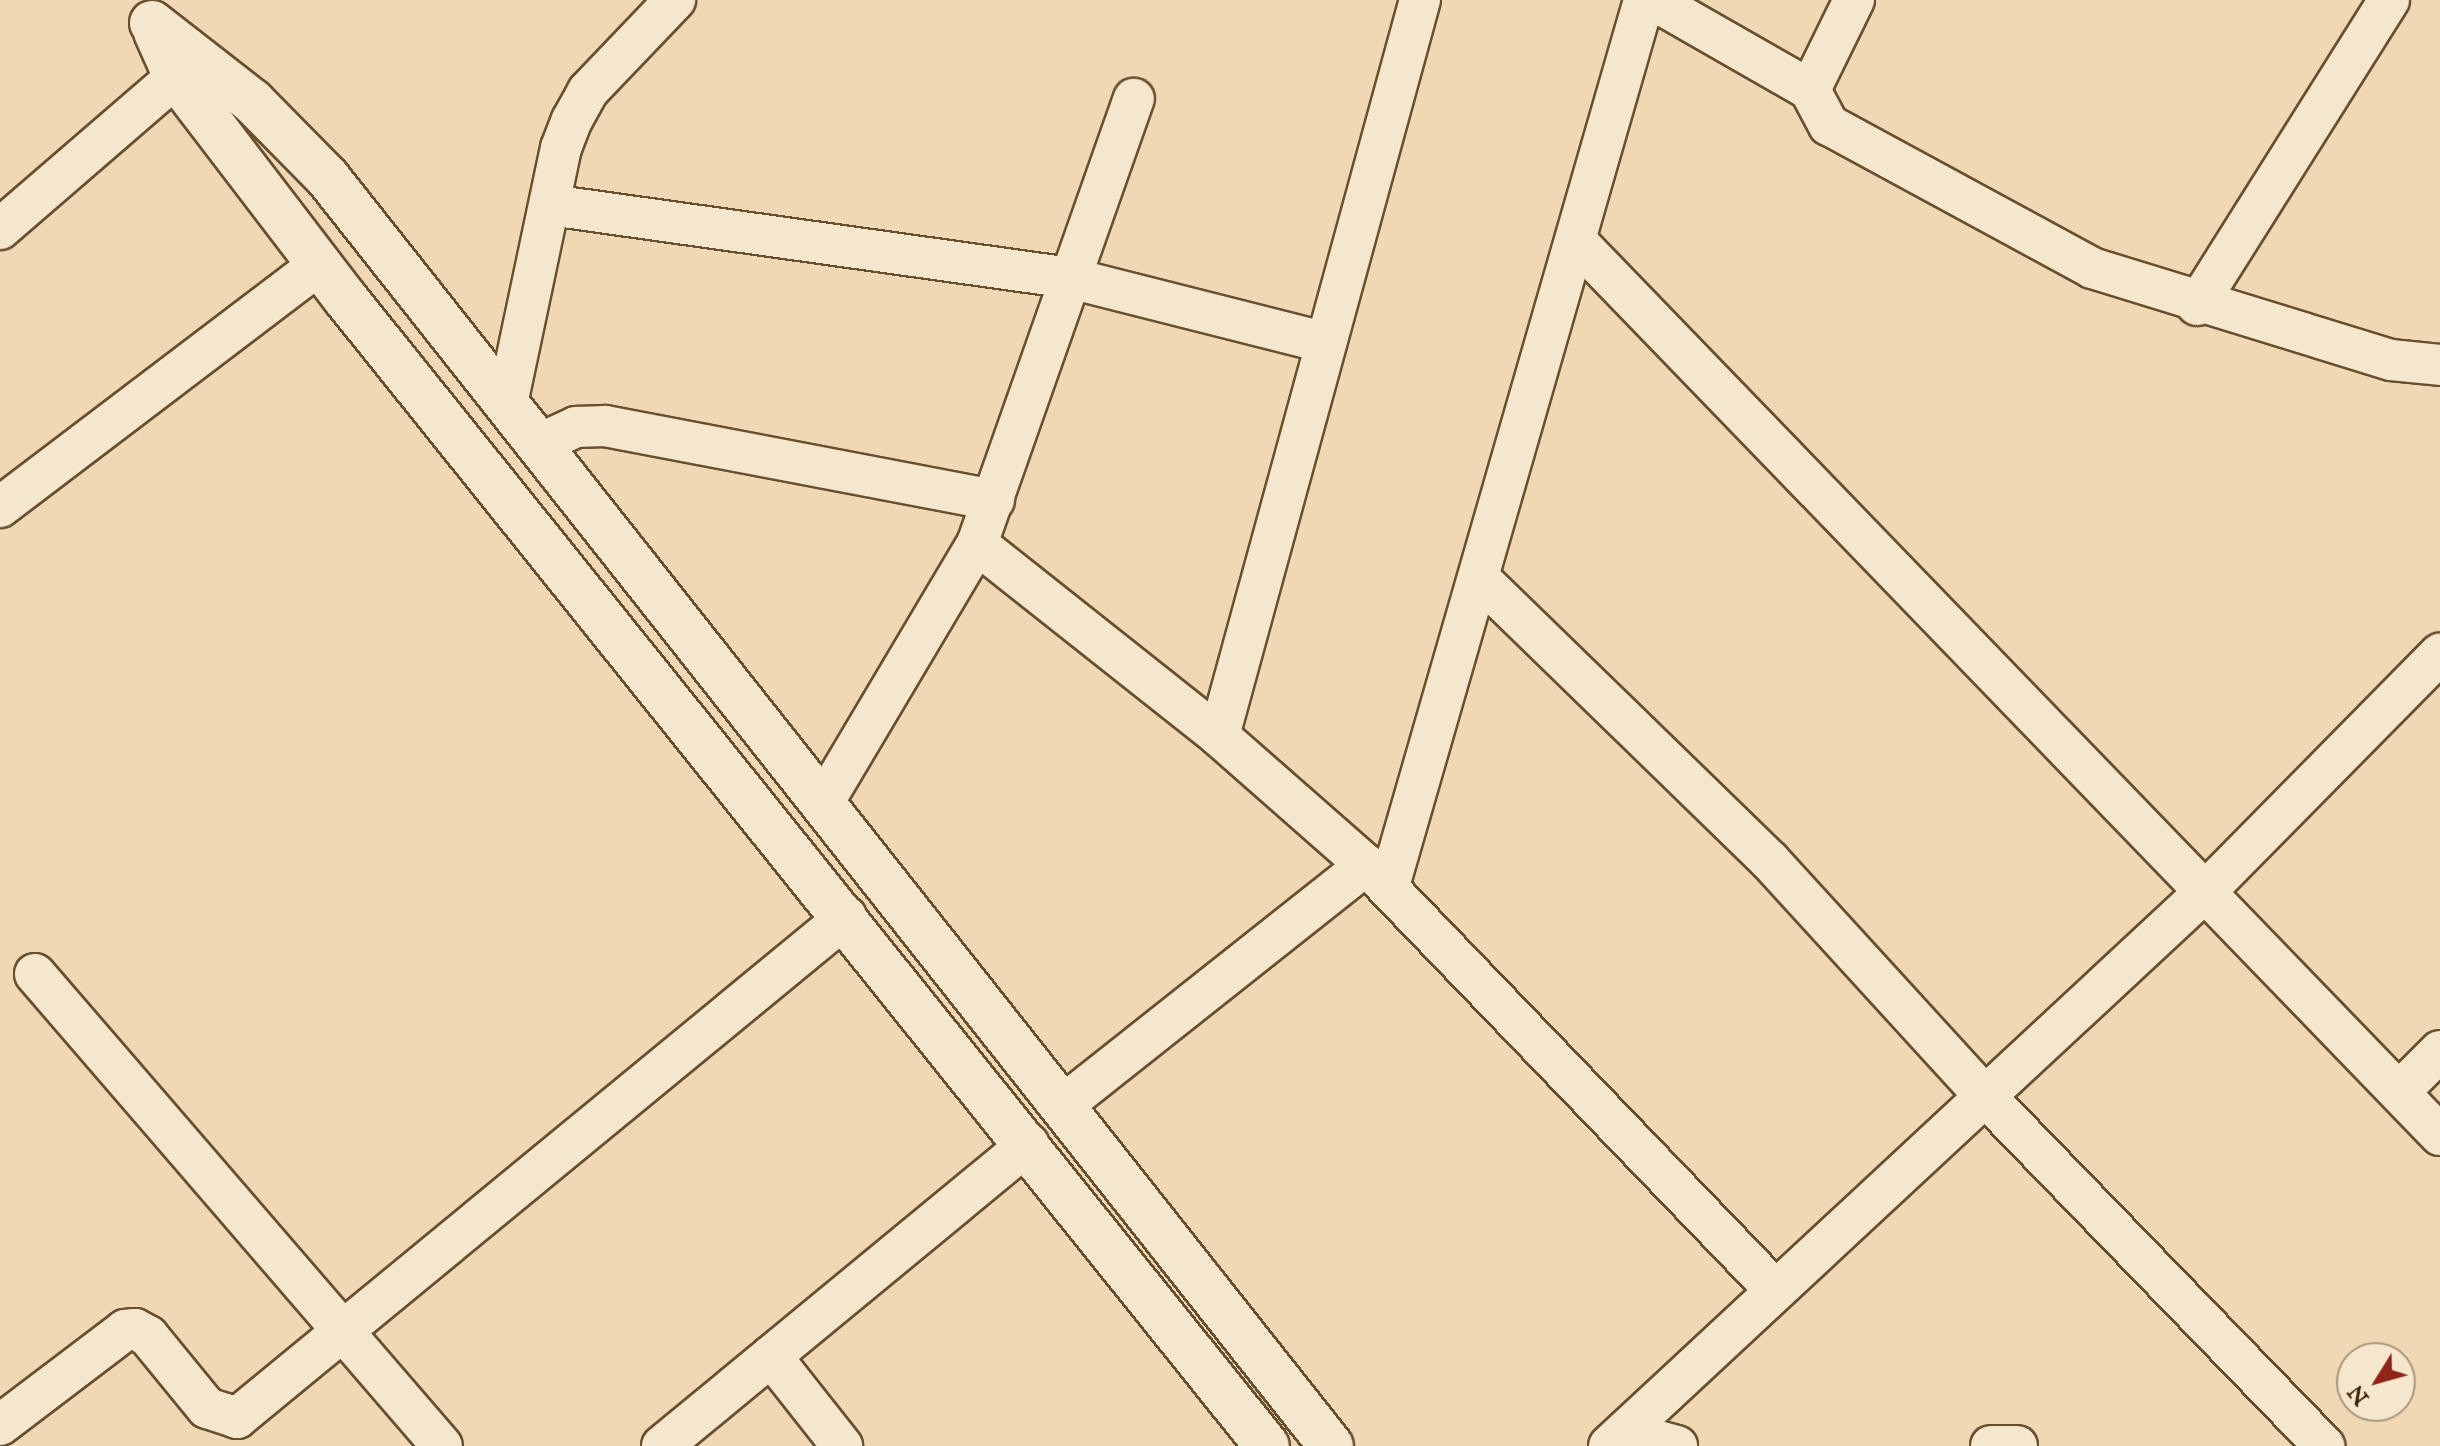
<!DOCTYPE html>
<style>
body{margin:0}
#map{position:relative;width:2440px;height:1446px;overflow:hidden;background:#efd8b3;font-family:"IM FELL Great Primer",serif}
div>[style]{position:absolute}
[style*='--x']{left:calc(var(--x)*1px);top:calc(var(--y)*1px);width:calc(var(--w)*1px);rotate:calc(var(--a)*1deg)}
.roads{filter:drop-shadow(2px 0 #684f2e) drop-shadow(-2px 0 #684f2e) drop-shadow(0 2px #684f2e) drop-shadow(0 -2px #684f2e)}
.minor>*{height:40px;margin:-20px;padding:0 20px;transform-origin:20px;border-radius:20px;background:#f5e6ce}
.tertiary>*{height:44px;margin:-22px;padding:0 22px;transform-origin:22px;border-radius:22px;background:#f5e6ce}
span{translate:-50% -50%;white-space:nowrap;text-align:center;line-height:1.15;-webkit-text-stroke:6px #f5e6ce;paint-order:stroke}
.north{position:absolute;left:2336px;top:1342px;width:80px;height:80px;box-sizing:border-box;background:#f5e6ce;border:2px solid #ab977c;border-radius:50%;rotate:233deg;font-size:22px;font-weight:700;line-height:32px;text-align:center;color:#3b2102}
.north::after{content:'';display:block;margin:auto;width:28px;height:36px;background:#8f2418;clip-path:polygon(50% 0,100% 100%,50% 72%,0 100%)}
</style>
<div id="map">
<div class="roads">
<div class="minor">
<i style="--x:1653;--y:0;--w:181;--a:29.8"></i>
<i style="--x:1854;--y:0;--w:100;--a:116.1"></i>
<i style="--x:1810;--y:90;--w:40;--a:62"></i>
<i style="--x:1829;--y:125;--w:299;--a:28.5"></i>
<i style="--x:2092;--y:268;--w:313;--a:17.1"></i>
<i style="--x:2391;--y:360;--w:49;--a:5.8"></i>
<i style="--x:550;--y:205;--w:525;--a:7.99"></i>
<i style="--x:1070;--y:278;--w:264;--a:14.2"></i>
<i style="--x:0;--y:229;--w:233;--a:-40.8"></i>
<i style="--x:1577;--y:242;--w:1242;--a:45.98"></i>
<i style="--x:2197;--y:305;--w:360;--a:-57.8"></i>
<i style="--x:507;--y:404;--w:262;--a:-78.1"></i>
<i style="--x:561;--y:148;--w:30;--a:-69"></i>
<i style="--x:572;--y:120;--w:33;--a:-61"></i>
<i style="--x:588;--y:91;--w:126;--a:-46.3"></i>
<i style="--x:539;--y:444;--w:41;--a:-24.7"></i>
<i style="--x:576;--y:427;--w:29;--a:-2"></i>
<i style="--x:605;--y:426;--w:396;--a:10.8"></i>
<i style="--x:0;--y:507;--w:402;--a:-37.2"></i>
<i style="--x:977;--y:544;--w:309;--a:38.4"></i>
<i style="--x:1219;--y:736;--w:196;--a:41.3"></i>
<i style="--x:1366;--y:865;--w:590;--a:46.1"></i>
<i style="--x:1480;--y:579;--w:405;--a:44.2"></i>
<i style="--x:1770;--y:861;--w:317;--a:47.6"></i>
<i style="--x:1984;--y:1095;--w:489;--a:45.9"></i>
<i style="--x:1219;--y:736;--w:763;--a:-74.73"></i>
<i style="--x:823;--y:803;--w:301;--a:-59.3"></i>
<i style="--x:977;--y:544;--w:472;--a:-70.6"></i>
<i style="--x:1389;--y:886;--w:922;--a:-73.94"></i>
<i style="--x:35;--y:974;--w:623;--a:49.23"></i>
<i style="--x:2399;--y:1092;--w:58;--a:-45"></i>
<i style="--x:1062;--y:1106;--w:388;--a:-38.4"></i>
<i style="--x:771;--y:1356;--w:115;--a:51.7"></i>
<i style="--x:0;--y:1425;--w:157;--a:-37.2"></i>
<i style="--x:125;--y:1330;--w:10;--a:-6"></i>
<i style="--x:135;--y:1329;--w:15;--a:28"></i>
<i style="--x:148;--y:1336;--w:93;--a:50.7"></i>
<i style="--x:207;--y:1408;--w:32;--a:18"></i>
<i style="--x:237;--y:1418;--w:789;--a:-39.44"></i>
<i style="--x:1625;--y:1432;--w:54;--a:15.1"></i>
<i style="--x:662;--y:1446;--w:475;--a:-39.5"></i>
<i style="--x:1609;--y:1446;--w:817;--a:-42.92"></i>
<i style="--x:2207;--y:890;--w:332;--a:-45.4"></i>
<i style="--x:1991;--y:1446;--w:26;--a:0"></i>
</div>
<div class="tertiary">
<i style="--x:152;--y:23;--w:127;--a:38"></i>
<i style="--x:252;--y:101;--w:107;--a:45.4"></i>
<i style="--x:327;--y:177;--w:1618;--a:51.65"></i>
<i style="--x:156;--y:32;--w:49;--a:66"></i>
<i style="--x:176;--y:77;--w:278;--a:52.6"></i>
<i style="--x:345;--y:298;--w:1472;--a:51.23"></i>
</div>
</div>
<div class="north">N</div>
</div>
